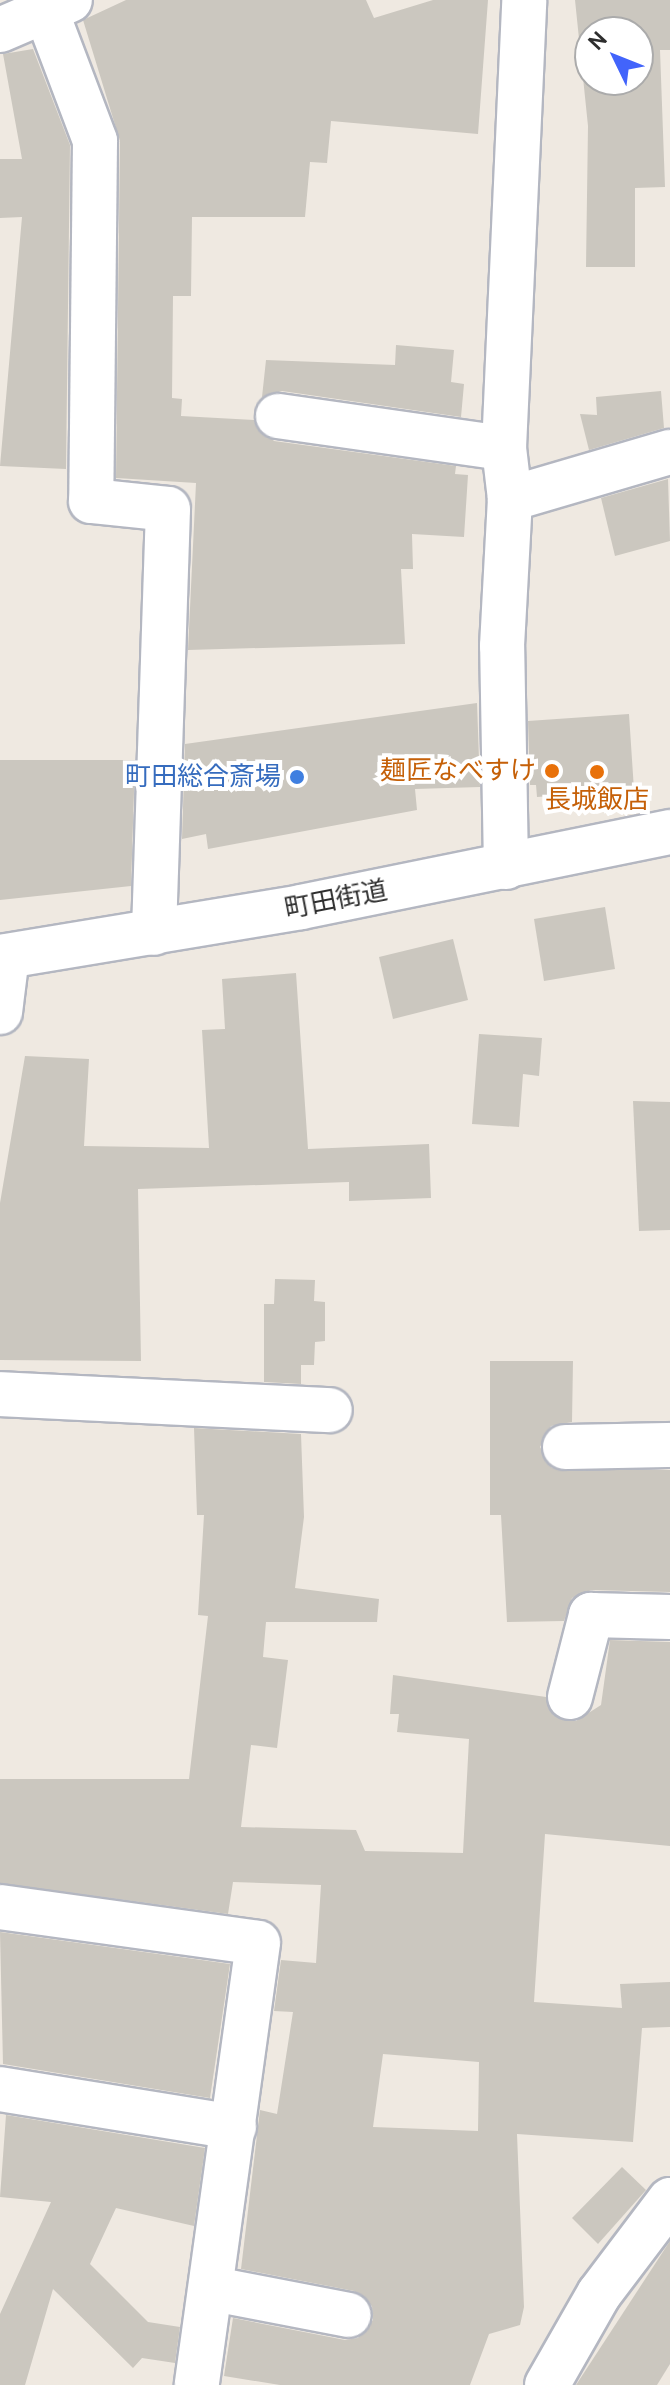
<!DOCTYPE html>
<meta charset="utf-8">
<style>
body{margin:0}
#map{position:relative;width:670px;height:2385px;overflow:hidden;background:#efe9e1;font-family:Cabin,"Noto Sans JP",sans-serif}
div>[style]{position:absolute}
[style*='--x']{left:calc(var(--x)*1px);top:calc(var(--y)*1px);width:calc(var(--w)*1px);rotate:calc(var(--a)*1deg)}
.building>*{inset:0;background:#cbc7bf}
.roads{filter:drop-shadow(2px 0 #b4b7c1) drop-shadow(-2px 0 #b4b7c1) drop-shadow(0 2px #b4b7c1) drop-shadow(0 -2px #b4b7c1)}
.street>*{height:44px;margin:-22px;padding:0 22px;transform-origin:22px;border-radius:22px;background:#fff}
.secondary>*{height:44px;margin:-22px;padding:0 22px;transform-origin:22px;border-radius:22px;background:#fff}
.dots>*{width:22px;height:22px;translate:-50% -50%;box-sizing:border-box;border:4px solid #fff;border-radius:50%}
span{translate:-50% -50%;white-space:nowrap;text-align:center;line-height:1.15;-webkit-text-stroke:8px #fff;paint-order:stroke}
.food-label{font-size:26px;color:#c56008}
.right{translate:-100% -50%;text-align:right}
.shop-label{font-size:26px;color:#366cbe}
.street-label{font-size:26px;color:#2e2e2e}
.north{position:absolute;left:574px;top:16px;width:80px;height:80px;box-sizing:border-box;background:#fff;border:2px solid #ababab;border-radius:50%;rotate:313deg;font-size:22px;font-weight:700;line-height:32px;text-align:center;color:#2e2e2e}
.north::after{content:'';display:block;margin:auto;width:28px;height:36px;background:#4264fb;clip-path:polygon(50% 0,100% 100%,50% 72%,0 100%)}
</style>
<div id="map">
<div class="building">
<i style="clip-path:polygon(126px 0,366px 0,374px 18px,433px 0,488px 0,478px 134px,331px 121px,327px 163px,310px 162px,305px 217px,192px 217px,191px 296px,173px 296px,172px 398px,182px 399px,181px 416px,254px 420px,274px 441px,456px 466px,455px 474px,468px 475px,464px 537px,412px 534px,413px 569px,401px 569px,405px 644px,188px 650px,196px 483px,116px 478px,120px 141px,83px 20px)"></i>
<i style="clip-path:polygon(evenodd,575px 0,670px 0,670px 50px,660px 50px,665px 187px,635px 188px,635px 267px,586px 267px,588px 126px,575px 0,590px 32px,638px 32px,638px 80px,590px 80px,590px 32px)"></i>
<i style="clip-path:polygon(33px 49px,70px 145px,66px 469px,0 466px,22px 217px,0 218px,0 159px,22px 159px,3px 54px)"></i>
<i style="clip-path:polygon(396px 345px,454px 350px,451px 382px,464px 384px,461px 417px,282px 391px,262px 397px,266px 360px,395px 365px)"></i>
<i style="clip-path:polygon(661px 391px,664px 428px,589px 450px,580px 414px,597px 415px,596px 397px)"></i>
<i style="clip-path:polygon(668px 479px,670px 541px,615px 556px,601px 498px)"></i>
<i style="clip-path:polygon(477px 703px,480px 787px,415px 789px,417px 810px,208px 849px,206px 834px,182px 839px,185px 744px)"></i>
<i style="clip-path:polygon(629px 714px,634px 790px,537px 797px,536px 785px,530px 785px,528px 721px)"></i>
<i style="clip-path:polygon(0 760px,135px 760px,131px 886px,0 900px)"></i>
<i style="clip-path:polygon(605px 907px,615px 969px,544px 981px,534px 919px)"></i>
<i style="clip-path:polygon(453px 939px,468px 1000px,393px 1019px,379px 957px)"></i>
<i style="clip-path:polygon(296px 973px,308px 1149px,429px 1144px,431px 1198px,349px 1201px,349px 1182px,138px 1189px,141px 1361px,0 1360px,0 1203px,25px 1056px,89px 1059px,84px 1146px,209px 1148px,202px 1030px,225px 1029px,222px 979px)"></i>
<i style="clip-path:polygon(479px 1034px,542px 1038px,539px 1076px,523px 1074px,519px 1127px,472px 1124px)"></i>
<i style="clip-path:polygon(633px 1101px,670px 1102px,670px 1230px,639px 1231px)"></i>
<i style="clip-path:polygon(275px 1279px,315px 1280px,314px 1301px,325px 1302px,325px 1341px,315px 1342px,314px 1365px,301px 1365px,301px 1384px,264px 1382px,264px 1304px,274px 1304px)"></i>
<i style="clip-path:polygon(490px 1361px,573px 1361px,572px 1422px,551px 1426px,540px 1447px,552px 1468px,670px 1470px,670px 1592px,591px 1590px,572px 1598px,564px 1621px,507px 1622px,501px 1515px,490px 1515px)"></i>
<i style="clip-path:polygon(evenodd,194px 1428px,301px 1434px,304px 1517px,295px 1588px,379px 1599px,377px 1622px,266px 1622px,263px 1657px,288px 1660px,277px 1748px,251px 1745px,241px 1827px,356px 1830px,365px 1851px,463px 1853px,469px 1739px,397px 1732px,399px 1714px,390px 1714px,393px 1675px,546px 1697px,553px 1715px,576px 1721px,601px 1705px,610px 1640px,670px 1642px,670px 1846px,545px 1834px,534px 2002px,622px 2008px,620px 1984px,670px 1982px,670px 2027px,642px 2028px,633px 2142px,517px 2134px,524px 2307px,520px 2325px,489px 2334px,470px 2385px,280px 2385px,224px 2376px,233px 2318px,345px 2340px,358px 2338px,373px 2320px,372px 2306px,354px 2291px,241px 2269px,260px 2110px,277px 2114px,293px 2012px,274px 2011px,281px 1960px,316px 1963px,321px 1885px,233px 1882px,228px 1914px,0 1883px,0 1779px,189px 1779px,208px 1616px,198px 1615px,204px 1515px,197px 1515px,194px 1428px,383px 2054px,479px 2062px,478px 2131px,373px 2127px,383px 2054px)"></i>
<i style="clip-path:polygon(0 1932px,230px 1964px,210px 2098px,3px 2064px)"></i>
<i style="clip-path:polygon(6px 2115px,205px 2148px,194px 2226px,116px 2208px,90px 2264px,148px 2322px,180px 2327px,175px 2363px,142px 2358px,133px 2368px,53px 2289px,25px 2385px,0 2385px,0 2314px,51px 2202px,0 2197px)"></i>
<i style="clip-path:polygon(622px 2167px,646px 2190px,598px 2244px,572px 2218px)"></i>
<i style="clip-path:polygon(670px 2241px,670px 2364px,657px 2385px,576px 2385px)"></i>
</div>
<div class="roads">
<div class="street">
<i style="--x:46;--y:11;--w:139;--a:69.3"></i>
<i style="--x:95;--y:141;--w:360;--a:90.6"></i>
<i style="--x:91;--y:501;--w:77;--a:5.9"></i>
<i style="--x:168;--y:509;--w:424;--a:91.9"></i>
<i style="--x:0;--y:30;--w:76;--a:-23.2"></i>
<i style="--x:278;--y:416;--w:228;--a:8.1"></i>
<i style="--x:510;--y:499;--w:167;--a:-16.4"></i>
<i style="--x:506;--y:867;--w:221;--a:-91"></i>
<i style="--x:502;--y:646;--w:147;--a:-86.9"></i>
<i style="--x:510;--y:499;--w:51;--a:-96.7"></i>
<i style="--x:504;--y:448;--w:448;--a:-87.4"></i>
<i style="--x:0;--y:1012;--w:56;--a:-82.9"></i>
<i style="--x:0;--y:1394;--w:330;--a:2.8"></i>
<i style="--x:565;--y:1447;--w:105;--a:-1.1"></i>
<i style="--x:570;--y:1697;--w:85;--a:-75.6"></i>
<i style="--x:591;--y:1615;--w:79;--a:1.5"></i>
<i style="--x:0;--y:1907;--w:260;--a:7.9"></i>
<i style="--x:258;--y:1943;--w:446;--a:97.9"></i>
<i style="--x:0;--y:2089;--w:237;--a:9.2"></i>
<i style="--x:214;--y:2289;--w:137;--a:10.9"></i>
<i style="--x:547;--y:2385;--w:105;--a:-60.3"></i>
<i style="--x:599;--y:2294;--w:118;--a:-52.9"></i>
</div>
<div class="secondary">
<i style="--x:0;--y:957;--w:305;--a:-9.4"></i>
<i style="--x:301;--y:907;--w:377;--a:-11.5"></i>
</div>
</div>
<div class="dots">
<i style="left:552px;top:771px;background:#e8710a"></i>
<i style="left:597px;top:772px;background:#e8710a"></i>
<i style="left:297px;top:777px;background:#3f7fe0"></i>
</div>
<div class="food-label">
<span class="right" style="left:536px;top:771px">麺匠なべすけ</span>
<span style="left:597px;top:800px">長城飯店</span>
</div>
<div class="shop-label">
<span class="right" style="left:281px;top:777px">町田総合斎場</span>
</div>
<div class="street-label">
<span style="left:336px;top:900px;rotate:-11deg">町田街道</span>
</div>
<div class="north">N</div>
</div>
